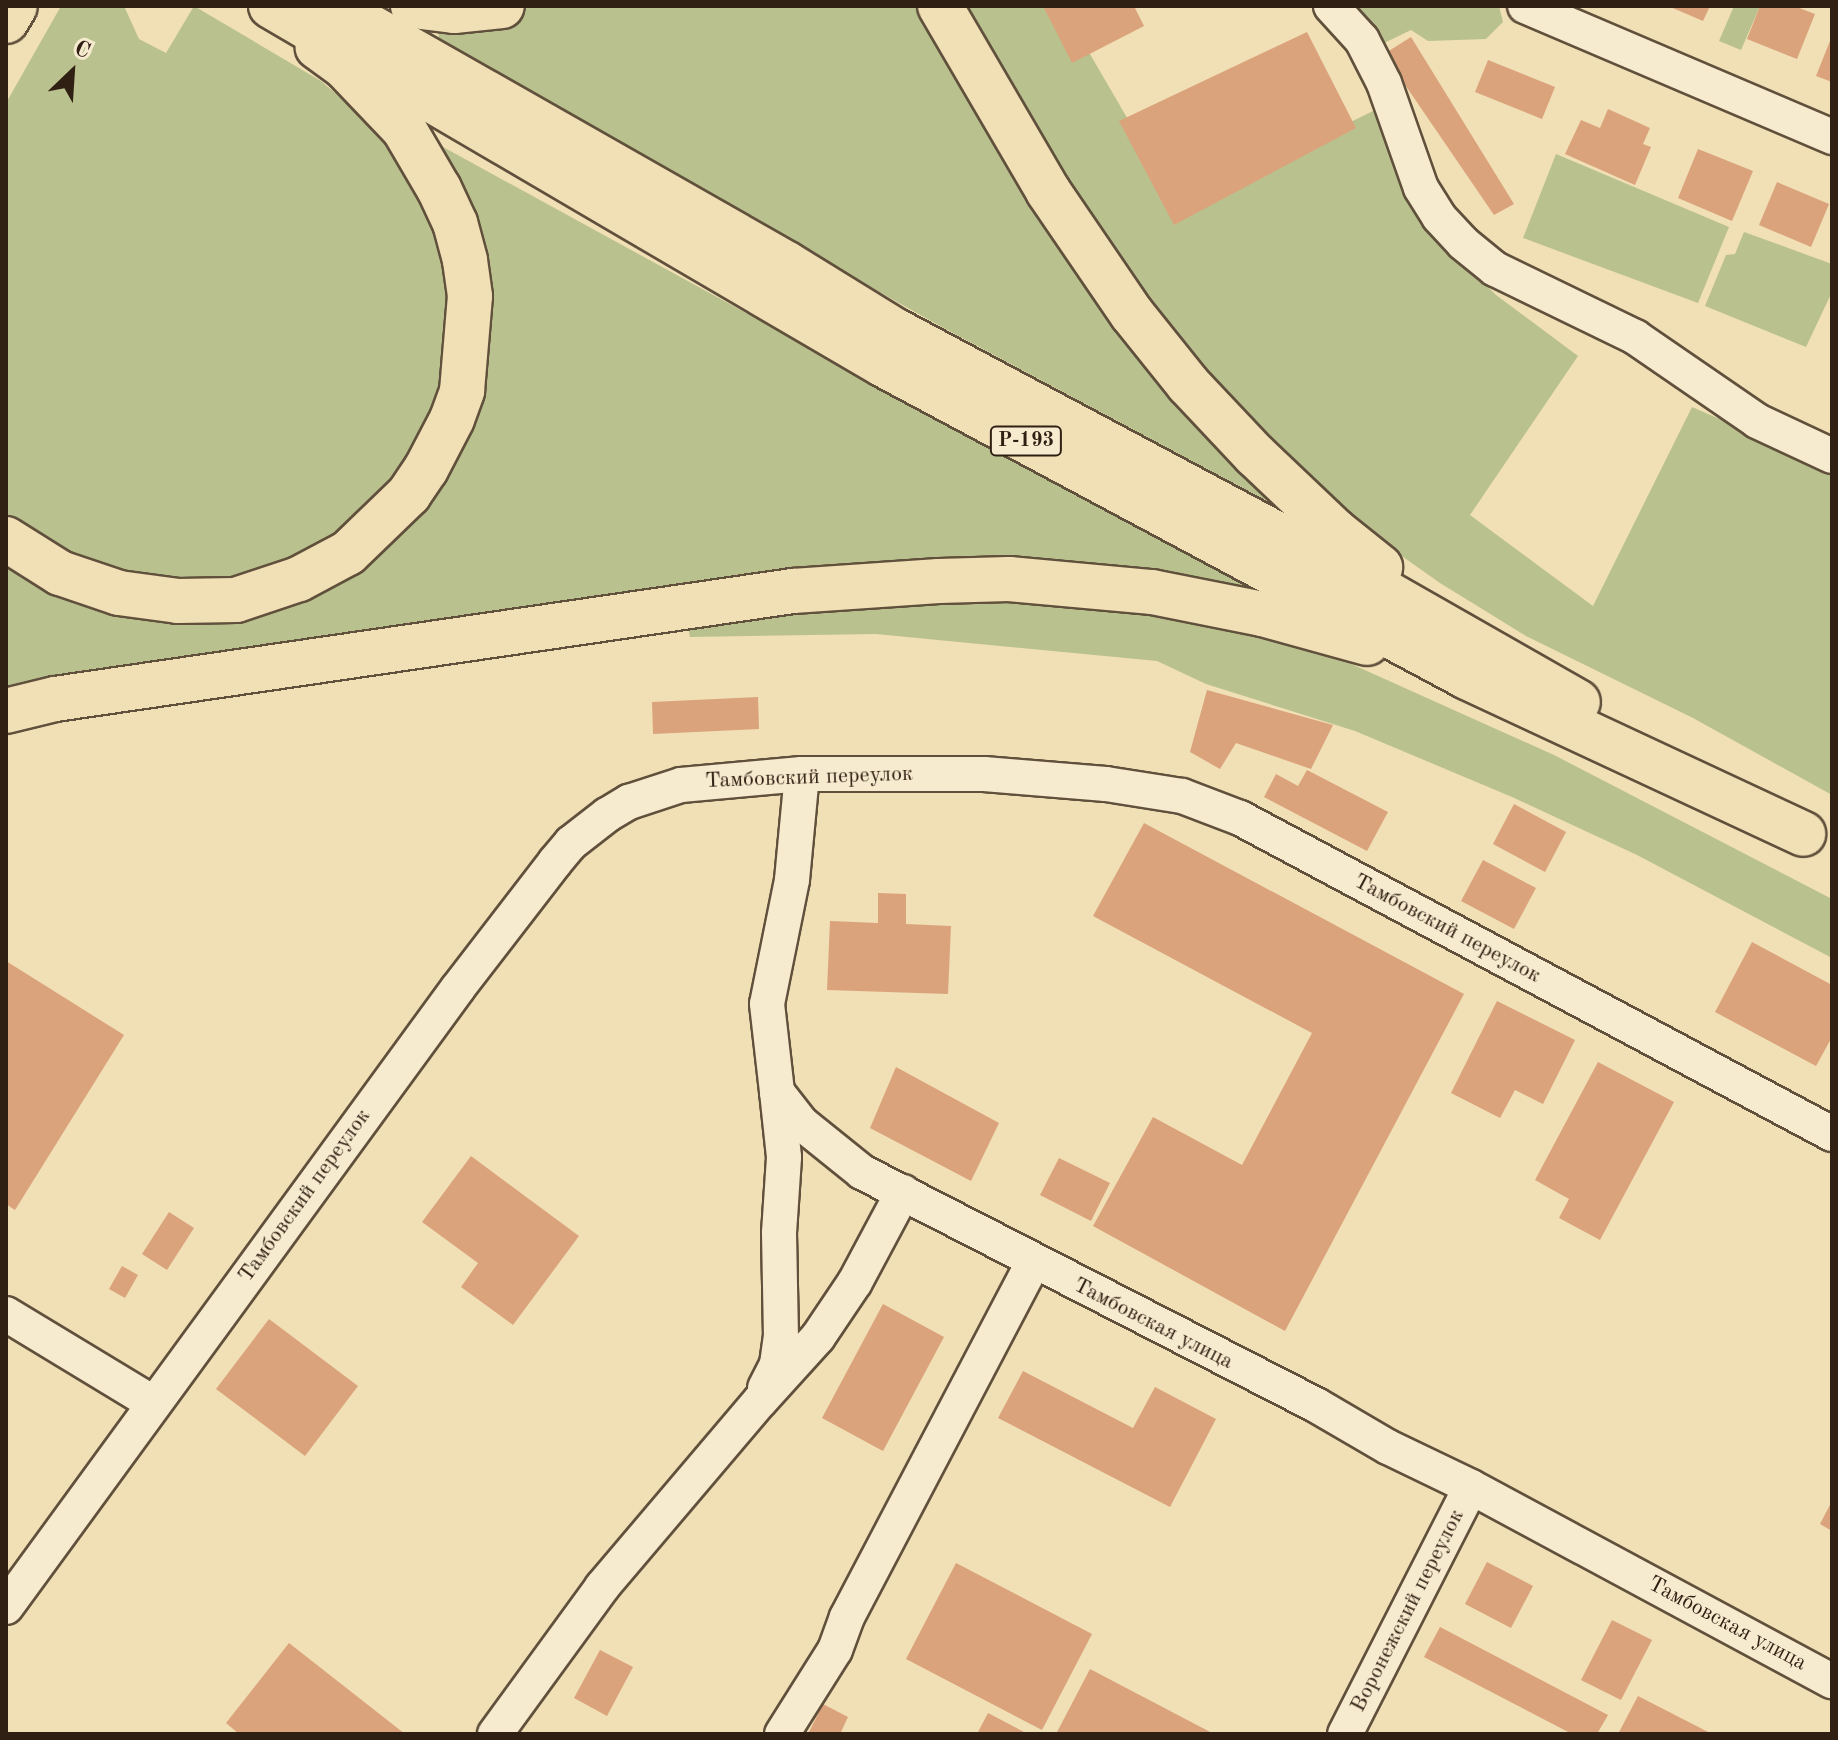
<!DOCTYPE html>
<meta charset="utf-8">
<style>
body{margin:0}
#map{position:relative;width:1838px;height:1740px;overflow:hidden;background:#f1dfb5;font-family:"Old Standard TT",serif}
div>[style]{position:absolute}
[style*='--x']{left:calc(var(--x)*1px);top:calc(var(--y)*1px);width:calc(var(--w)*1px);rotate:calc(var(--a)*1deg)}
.green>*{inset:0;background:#b9c28e}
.building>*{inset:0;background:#daa37c}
.roads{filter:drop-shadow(2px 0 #60503c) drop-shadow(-2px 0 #60503c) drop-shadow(0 2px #60503c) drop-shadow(0 -2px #60503c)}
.minor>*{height:34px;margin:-17px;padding:0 17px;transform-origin:17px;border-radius:17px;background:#f6eacf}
.major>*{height:44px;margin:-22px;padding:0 22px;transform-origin:22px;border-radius:22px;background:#f1dfb5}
.highway>*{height:44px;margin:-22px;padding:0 22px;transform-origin:22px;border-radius:22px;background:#f1dfb5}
span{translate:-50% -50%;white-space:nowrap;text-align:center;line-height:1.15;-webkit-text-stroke:6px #f6eacf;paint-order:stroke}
.shield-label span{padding:2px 6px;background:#f6eacf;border:2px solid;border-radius:6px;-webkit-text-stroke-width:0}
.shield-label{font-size:20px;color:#302013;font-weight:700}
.street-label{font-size:22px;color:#302013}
.frame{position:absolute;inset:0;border:8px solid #302013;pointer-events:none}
.north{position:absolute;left:32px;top:32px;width:80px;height:80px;-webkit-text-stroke:6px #f6eacf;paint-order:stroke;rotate:25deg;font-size:22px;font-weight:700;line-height:32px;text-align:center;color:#302013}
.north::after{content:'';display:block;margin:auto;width:28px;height:36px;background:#302013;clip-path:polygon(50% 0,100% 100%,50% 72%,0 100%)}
</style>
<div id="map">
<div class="green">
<i style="clip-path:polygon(61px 6px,124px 6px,139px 39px,166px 53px,194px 6px,321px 81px,373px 125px,434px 142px,1124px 520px,1261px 587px,1259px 595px,1123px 573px,6px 696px,6px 103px)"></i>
<i style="clip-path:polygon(438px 6px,1062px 6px,1179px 207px,1381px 107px,1402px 189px,1420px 220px,1496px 295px,1578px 356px,1470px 515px,1593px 606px,1692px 407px,1832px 468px,1832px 795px,1693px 718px,1526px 636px,1440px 583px,1365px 530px,1299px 518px,940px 326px,621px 147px,439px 52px)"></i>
<i style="clip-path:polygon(1352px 6px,1499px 6px,1503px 22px,1486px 39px,1428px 41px,1411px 30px,1380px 45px)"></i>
<i style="clip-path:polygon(1734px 6px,1760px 6px,1741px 50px,1719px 41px)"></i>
<i style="clip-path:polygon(1556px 154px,1729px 227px,1698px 303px,1523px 238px)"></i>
<i style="clip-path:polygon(1744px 232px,1832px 264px,1832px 292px,1806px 347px,1705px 306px,1726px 255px,1735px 254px)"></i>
<i style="clip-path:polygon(1040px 599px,1141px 607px,1272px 634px,1338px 658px,1554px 755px,1832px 899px,1832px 958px,1637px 855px,1512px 797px,1355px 731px,1206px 684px,1157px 661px,876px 634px,690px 637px,687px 622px,906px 600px)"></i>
</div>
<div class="building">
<i style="clip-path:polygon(1043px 6px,1134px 6px,1144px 26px,1072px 63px)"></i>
<i style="clip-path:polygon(1668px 6px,1710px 6px,1703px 21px)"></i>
<i style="clip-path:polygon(1760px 6px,1794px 6px,1815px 14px,1797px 59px,1747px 39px)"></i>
<i style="clip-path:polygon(1307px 32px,1356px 128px,1174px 225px,1119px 121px)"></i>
<i style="clip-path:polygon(1832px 36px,1832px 82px,1816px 76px)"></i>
<i style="clip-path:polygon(1411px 37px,1514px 204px,1494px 215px,1384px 54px)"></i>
<i style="clip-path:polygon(1488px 60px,1555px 87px,1542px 119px,1475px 92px)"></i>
<i style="clip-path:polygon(1608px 109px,1650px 128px,1643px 144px,1651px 147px,1635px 185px,1565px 154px,1581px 120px,1600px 128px)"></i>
<i style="clip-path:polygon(1698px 149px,1753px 171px,1732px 221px,1678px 198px)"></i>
<i style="clip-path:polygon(1777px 182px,1829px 204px,1811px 247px,1759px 225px)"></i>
<i style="clip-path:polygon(1207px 690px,1333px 725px,1311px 769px,1236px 743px,1220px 769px,1190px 752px)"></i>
<i style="clip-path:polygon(758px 697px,759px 729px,653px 734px,652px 702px)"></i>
<i style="clip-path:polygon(1307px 770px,1388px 812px,1367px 851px,1264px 797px,1276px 774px,1298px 786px)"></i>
<i style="clip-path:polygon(1514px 804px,1566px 832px,1545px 872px,1493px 844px)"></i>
<i style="clip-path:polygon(1144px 823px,1464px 994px,1285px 1331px,1093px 1226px,1153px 1117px,1242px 1165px,1312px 1033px,1093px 916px)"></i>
<i style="clip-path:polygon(1483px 860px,1536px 888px,1514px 929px,1461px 901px)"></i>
<i style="clip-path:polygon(878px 893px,906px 894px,906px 924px,951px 926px,948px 994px,827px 990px,830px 921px,878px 923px)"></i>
<i style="clip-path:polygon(1752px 942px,1832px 985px,1832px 1037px,1816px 1066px,1715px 1012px)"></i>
<i style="clip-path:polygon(6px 961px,124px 1035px,15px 1210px,6px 1204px)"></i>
<i style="clip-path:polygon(1497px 1001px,1575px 1040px,1543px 1104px,1515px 1090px,1500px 1118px,1451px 1093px)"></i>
<i style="clip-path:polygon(1598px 1062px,1674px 1102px,1600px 1240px,1559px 1218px,1569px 1199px,1535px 1180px)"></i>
<i style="clip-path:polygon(896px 1067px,999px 1123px,971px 1181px,870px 1128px)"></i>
<i style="clip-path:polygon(471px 1156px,579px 1236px,513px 1325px,461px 1287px,478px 1263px,422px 1222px)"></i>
<i style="clip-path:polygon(1059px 1158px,1110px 1183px,1091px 1221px,1040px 1195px)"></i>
<i style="clip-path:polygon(169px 1212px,194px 1228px,167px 1270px,142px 1254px)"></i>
<i style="clip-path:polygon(122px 1266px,138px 1275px,125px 1298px,109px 1289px)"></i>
<i style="clip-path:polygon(883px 1304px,944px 1337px,883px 1451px,822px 1418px)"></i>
<i style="clip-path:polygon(269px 1319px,358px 1386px,305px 1456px,216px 1389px)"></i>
<i style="clip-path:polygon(1023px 1371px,1133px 1428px,1155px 1387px,1216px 1419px,1170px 1507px,998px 1418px)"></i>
<i style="clip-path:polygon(1832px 1501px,1832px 1531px,1820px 1524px)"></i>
<i style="clip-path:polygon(1487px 1562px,1533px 1586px,1511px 1628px,1465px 1604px)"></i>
<i style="clip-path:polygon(956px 1563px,1092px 1634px,1042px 1730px,906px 1659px)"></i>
<i style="clip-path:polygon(1612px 1620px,1652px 1640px,1621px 1700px,1581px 1680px)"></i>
<i style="clip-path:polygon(1440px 1627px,1608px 1715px,1597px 1734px,1572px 1734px,1424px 1657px)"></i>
<i style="clip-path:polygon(289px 1643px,405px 1734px,239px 1734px,226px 1723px)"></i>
<i style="clip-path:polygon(600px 1650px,633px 1667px,607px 1716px,574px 1698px)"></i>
<i style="clip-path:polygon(1090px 1669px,1214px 1734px,1056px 1734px)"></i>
<i style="clip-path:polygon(1638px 1696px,1712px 1734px,1618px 1734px)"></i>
<i style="clip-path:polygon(823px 1704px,848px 1717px,840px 1734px,808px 1734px)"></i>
<i style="clip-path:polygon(988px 1713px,1028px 1734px,977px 1734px)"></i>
</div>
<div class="roads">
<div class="minor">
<i style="--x:1331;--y:6;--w:46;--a:47.6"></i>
<i style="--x:1362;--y:40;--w:48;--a:62.9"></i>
<i style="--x:1384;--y:83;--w:111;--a:70.6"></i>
<i style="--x:1421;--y:188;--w:34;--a:58"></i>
<i style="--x:1439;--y:217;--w:35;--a:47"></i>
<i style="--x:1463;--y:243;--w:41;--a:39.1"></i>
<i style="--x:1495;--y:269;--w:156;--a:25.9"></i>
<i style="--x:1635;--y:337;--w:148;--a:34.5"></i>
<i style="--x:1757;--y:421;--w:83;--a:25"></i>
<i style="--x:1525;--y:6;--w:334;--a:23.1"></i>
<i style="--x:802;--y:774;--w:106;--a:95.4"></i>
<i style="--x:792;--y:880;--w:126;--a:101.4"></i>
<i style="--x:767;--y:1004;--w:89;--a:83.5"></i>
<i style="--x:777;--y:1092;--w:39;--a:52"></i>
<i style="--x:801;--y:1123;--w:78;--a:38.8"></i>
<i style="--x:862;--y:1172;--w:510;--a:27.17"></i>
<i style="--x:1316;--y:1405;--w:83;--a:30.3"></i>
<i style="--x:1388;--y:1447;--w:92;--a:25.7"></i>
<i style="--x:1471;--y:1487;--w:410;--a:28.3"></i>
<i style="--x:6;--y:1314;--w:172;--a:31.2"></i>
<i style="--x:765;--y:1388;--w:27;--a:-63"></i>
<i style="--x:777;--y:1364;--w:27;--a:-82"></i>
<i style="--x:781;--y:1337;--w:104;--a:-91.1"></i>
<i style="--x:779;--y:1233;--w:76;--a:-86.2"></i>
<i style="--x:784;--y:1157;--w:65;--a:-96.1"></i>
<i style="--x:6;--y:1607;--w:766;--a:-53.86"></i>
<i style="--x:458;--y:988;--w:159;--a:-52.4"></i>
<i style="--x:555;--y:862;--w:25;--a:-50"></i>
<i style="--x:571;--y:843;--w:46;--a:-37.9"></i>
<i style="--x:607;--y:815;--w:26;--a:-31"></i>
<i style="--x:629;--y:802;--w:55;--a:-18.1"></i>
<i style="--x:681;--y:785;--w:121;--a:-5.2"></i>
<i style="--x:802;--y:774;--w:182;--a:0"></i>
<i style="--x:984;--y:774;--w:122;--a:4.7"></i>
<i style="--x:1106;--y:784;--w:77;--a:9"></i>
<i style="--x:1182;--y:796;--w:62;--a:20.8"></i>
<i style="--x:1240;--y:818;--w:671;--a:28.09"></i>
<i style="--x:495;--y:1734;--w:182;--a:-53.9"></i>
<i style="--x:602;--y:1587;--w:244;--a:-49.7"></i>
<i style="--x:760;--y:1401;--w:86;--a:-47.8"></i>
<i style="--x:818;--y:1337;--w:66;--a:-56.1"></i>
<i style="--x:855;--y:1282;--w:102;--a:-61.9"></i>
<i style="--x:782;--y:1734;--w:99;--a:-57.8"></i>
<i style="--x:835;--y:1650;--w:35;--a:-70"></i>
<i style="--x:847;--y:1617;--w:400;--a:-62.3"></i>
<i style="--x:1345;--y:1734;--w:277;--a:-63"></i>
</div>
<div class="major">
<i style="--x:413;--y:6;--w:41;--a:7"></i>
<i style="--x:454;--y:11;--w:48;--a:-5.9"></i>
<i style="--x:6;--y:539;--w:64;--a:32.2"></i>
<i style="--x:60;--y:573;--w:62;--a:18.7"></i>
<i style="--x:119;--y:593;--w:60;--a:7.7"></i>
<i style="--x:178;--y:601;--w:58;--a:-1"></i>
<i style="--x:236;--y:600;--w:66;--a:-18.4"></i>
<i style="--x:299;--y:579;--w:55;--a:-28"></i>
<i style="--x:348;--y:553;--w:85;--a:-44"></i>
<i style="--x:409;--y:494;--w:30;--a:-56"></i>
<i style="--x:426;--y:469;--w:56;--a:-62.5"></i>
<i style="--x:452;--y:419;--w:30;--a:-70"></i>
<i style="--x:462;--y:391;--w:95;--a:-85.2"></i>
<i style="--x:470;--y:296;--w:36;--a:-98"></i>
<i style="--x:465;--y:260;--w:38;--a:-105"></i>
<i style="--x:455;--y:223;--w:38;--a:-115"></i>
<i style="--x:439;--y:189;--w:69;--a:-120.3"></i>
<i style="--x:404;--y:129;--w:86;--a:-133.6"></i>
<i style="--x:345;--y:67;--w:34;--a:-144"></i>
</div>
<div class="highway">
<i style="--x:271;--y:6;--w:710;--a:30.36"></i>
<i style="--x:884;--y:365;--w:661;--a:28.15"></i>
<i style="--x:1467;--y:677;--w:371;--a:25"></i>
<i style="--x:334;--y:6;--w:521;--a:29.66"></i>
<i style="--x:787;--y:264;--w:126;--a:31.7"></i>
<i style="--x:894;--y:330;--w:548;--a:28.06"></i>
<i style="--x:1378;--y:588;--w:230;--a:29.7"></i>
<i style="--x:940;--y:6;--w:214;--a:59.7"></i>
<i style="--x:1048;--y:191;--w:149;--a:55.7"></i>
<i style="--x:1132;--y:314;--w:90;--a:51.3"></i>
<i style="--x:1188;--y:384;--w:98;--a:46.7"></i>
<i style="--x:1255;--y:455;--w:110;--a:43.5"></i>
<i style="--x:1335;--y:531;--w:58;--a:38.7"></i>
<i style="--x:6;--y:21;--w:17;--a:-59"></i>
<i style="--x:6;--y:711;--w:50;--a:-13.8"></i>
<i style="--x:55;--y:699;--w:746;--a:-8.33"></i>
<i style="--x:793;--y:591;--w:146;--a:-3.9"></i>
<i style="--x:939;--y:581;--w:70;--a:-1.6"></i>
<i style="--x:1009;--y:579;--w:144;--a:5.2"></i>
<i style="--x:1152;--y:592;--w:112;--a:11.3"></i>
<i style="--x:1262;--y:614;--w:109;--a:15.4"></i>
</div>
</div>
<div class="shield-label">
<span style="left:1026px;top:441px">Р-193</span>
</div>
<div class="street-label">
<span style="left:809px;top:778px;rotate:-2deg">Тамбовский переулок</span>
<span style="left:1447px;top:929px;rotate:28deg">Тамбовский переулок</span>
<span style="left:305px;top:1196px;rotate:-54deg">Тамбовский переулок</span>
<span style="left:1153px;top:1324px;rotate:27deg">Тамбовская улица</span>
<span style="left:1408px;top:1611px;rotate:-63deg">Воронежский переулок</span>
<span style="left:1727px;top:1624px;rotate:28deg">Тамбовская улица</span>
</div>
<div class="frame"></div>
<div class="north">С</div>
</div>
